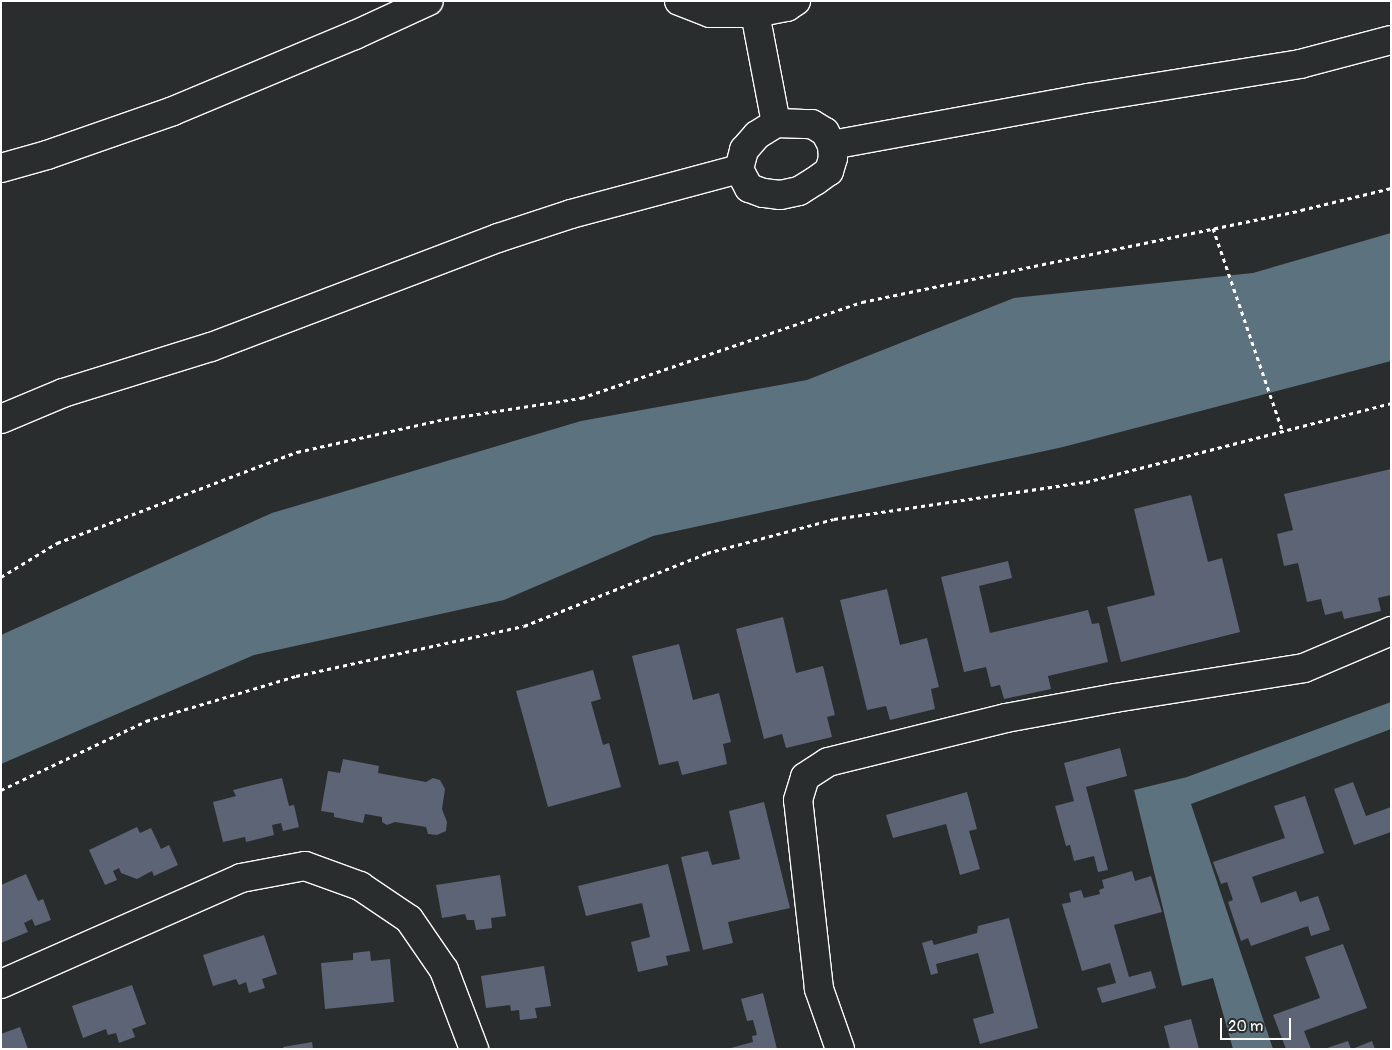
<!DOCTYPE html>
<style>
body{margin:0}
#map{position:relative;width:1392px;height:1050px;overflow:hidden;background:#2a2d2e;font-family:Pangolin,sans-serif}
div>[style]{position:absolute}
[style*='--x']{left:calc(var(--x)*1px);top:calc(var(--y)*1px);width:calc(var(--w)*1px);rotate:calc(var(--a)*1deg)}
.water>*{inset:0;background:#5d727f}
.building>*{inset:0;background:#5c6475}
.path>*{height:3px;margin-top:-1.5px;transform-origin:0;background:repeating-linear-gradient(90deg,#fff 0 4px,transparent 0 8px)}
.roads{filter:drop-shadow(1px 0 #fff) drop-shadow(-1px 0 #fff) drop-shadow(0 1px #fff) drop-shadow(0 -1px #fff)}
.minor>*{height:28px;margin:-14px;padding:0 14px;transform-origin:14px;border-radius:14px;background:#2a2d2e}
span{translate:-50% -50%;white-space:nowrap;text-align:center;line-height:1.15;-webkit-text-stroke:4.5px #2a2d2e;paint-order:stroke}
.frame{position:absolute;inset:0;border:2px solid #fff;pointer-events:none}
.scale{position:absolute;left:1220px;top:1018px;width:71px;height:22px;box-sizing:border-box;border:2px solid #fff;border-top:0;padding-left:6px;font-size:15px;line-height:18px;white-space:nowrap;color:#fff;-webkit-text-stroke:4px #2a2d2e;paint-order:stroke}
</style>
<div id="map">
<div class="water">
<i style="clip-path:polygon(1391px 233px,1391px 361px,1063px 447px,653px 536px,504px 600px,254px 655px,1px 764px,1px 635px,272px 513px,581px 421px,807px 380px,1014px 298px,1253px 273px)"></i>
<i style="clip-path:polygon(1391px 702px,1391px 729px,1191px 804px,1273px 1049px,1233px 1049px,1213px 978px,1182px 986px,1134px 790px,1187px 777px)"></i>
</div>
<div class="building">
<i style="clip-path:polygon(1391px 469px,1391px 595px,1378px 598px,1381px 611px,1344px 619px,1342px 611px,1325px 615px,1321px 599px,1307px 602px,1298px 563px,1284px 566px,1277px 534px,1293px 530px,1284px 494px)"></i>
<i style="clip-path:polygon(1191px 495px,1208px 562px,1222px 558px,1240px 632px,1121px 662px,1107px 607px,1155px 595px,1134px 509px)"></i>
<i style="clip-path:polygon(1008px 561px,1012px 578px,979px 586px,990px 633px,1088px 610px,1092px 624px,1099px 623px,1108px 662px,1048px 676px,1051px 689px,1004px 699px,1000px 685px,991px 687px,986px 667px,964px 672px,941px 577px)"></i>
<i style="clip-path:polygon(887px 589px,900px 645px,927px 638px,939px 687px,931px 689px,935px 709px,890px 720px,886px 706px,867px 710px,840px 600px)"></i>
<i style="clip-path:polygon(783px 617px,796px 673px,823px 666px,835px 715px,827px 717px,832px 737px,786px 748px,782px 734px,764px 739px,736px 629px)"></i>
<i style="clip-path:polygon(679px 644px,693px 700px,719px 693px,731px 742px,723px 744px,727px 764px,682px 775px,678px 761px,659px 765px,632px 656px)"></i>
<i style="clip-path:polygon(593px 670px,601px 699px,591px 702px,603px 745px,609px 743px,621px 787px,548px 807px,516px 691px)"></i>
<i style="clip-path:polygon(1120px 748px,1127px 776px,1086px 787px,1108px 870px,1098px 872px,1094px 856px,1074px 861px,1070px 845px,1066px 846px,1055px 806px,1074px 801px,1064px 763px)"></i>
<i style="clip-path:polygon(343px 759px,379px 766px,378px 773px,426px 782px,433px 778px,440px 780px,445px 789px,442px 809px,447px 822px,446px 831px,437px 835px,428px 834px,426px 827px,395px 822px,387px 825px,382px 822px,382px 817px,365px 814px,363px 823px,334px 817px,334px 813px,321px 811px,328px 771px,340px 773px)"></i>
<i style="clip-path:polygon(282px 778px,289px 806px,294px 805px,299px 827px,283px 831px,281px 823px,272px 825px,274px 835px,246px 842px,245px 837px,223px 842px,213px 802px,236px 796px,233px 790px)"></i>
<i style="clip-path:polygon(1353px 782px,1366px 816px,1391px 807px,1391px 832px,1354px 845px,1334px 789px)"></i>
<i style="clip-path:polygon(967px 792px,977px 829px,969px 831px,980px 869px,960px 875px,946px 824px,893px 838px,886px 815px)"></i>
<i style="clip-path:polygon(1305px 796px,1324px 853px,1252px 877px,1261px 903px,1296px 891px,1300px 902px,1318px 896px,1330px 930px,1311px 936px,1308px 926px,1251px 946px,1248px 938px,1241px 941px,1228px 902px,1233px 900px,1227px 882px,1221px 884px,1213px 862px,1285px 838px,1274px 806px)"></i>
<i style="clip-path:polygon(764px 802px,790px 908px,728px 922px,733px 943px,703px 950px,681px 857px,708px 851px,712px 865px,740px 859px,729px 811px)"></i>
<i style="clip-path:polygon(137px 827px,140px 833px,151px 828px,161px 849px,169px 845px,178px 865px,154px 876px,152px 871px,137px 879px,121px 873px,119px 868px,113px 871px,117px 880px,105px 885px,89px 850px)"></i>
<i style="clip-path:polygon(668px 864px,690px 951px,666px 956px,668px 965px,638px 972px,631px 942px,650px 937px,642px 903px,586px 916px,578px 886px)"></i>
<i style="clip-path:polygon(1132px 871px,1135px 881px,1151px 876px,1162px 912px,1114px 925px,1129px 977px,1151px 971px,1156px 988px,1102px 1003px,1097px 988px,1116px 983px,1110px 963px,1082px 971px,1062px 904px,1071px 902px,1069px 893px,1081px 890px,1084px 898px,1100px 894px,1099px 890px,1104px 888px,1102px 880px)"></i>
<i style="clip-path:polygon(26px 874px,38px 901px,43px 899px,51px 920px,35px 926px,32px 919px,24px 923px,28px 932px,1px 943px,1px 885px)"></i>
<i style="clip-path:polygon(500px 875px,506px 916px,491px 918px,492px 928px,476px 930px,474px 920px,467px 920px,465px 914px,442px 918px,436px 885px)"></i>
<i style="clip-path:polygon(1009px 918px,1038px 1028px,980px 1044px,973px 1019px,994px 1013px,978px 953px,936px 964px,938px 973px,931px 975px,922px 943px,932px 940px,934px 945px,977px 933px,978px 926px)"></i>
<i style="clip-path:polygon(264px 935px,277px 974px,262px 979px,265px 988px,249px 993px,246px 982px,239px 985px,236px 979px,213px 986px,203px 955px)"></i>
<i style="clip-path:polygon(1343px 944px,1367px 1008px,1304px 1031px,1311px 1049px,1286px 1049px,1273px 1015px,1320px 998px,1305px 957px)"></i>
<i style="clip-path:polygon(370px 951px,371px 961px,390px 959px,394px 1002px,325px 1009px,321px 963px,353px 960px,353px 953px)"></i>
<i style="clip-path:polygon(544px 966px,551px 1006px,535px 1008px,537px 1018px,520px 1020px,519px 1010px,511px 1011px,510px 1005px,486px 1008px,481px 976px)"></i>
<i style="clip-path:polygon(132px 985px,146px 1024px,132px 1029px,135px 1037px,119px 1043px,116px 1033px,108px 1035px,106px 1029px,83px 1038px,72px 1006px)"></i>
<i style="clip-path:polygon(763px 993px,777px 1049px,727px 1049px,753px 1042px,752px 1036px,757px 1035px,753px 1020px,747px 1021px,741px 999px)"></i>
<i style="clip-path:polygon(1191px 1019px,1199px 1049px,1170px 1049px,1164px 1026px)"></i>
<i style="clip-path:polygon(20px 1027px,28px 1049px,1px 1049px,1px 1034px)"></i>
<i style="clip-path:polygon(1348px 1041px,1351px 1049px,1327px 1049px,1327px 1048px)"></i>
<i style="clip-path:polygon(1372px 1041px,1375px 1049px,1352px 1049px)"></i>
<i style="clip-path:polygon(312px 1042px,313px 1049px,284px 1049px,283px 1047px)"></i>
</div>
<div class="path">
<i style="--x:1213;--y:228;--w:213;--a:71.1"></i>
<i style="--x:1;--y:577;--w:66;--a:-31.3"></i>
<i style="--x:57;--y:543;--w:257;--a:-20.8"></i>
<i style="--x:297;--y:452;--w:152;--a:-12.6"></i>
<i style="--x:445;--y:419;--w:138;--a:-8.8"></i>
<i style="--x:581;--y:398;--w:297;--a:-18.9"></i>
<i style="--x:862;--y:302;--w:449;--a:-11.8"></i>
<i style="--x:1301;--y:210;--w:93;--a:-13.7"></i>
<i style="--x:1;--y:790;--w:161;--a:-25.4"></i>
<i style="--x:146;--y:721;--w:157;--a:-16.7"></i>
<i style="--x:296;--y:676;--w:233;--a:-12.4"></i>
<i style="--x:524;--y:626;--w:197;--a:-21.7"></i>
<i style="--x:707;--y:553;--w:131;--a:-15"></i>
<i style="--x:834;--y:519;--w:255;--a:-8.4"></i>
<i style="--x:1086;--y:482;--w:315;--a:-14.5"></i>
</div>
<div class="roads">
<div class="minor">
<i style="--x:679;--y:1;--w:33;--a:21"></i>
<i style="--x:710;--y:13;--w:45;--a:0"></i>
<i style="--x:755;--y:13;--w:33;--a:-11"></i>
<i style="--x:787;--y:7;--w:11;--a:-34"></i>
<i style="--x:755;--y:13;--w:112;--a:79.2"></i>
<i style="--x:776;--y:123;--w:36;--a:2"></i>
<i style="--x:812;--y:124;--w:15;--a:32"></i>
<i style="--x:825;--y:132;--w:15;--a:62"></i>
<i style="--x:832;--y:145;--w:13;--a:86"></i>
<i style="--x:833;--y:158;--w:14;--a:107"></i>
<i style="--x:829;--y:171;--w:17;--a:144"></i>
<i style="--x:815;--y:181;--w:19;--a:148"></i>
<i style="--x:799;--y:191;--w:19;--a:168"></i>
<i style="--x:780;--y:195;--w:17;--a:-173"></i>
<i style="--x:763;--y:193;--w:15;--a:-160"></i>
<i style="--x:749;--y:188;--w:21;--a:-118"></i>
<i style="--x:739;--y:169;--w:20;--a:-75"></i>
<i style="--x:744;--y:150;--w:20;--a:-49"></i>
<i style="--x:757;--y:135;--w:22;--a:-32"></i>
<i style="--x:832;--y:145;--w:260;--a:-10.4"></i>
<i style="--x:1088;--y:98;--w:215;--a:-9.1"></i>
<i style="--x:1300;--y:64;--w:94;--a:-14.8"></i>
<i style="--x:1;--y:168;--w:48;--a:-15.8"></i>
<i style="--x:47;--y:155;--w:133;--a:-19.2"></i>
<i style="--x:173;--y:111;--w:197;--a:-22.7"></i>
<i style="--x:355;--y:35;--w:81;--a:-24.7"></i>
<i style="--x:1;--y:419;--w:67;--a:-22.8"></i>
<i style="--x:63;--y:393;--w:155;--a:-17.3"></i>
<i style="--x:211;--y:347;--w:307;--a:-20.8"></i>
<i style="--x:498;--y:238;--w:77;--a:-18.2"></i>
<i style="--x:571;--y:214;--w:174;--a:-15"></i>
<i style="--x:1;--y:984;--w:262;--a:-23.8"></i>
<i style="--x:241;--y:878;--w:65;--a:-10.6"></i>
<i style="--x:305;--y:866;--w:59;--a:20"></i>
<i style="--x:360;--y:886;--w:59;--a:34"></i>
<i style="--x:409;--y:919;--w:62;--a:55.5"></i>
<i style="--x:444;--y:970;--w:85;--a:69.2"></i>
<i style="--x:840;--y:1049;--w:64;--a:-109.3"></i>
<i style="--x:819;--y:989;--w:190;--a:-96.3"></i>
<i style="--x:798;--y:800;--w:24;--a:-73"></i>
<i style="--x:805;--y:777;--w:27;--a:-33"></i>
<i style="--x:828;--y:762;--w:183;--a:-13.9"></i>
<i style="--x:1006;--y:718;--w:111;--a:-10.4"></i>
<i style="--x:1115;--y:698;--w:191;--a:-9"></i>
<i style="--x:1304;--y:668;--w:95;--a:-23"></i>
</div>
</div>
<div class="frame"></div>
<div class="scale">20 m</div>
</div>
